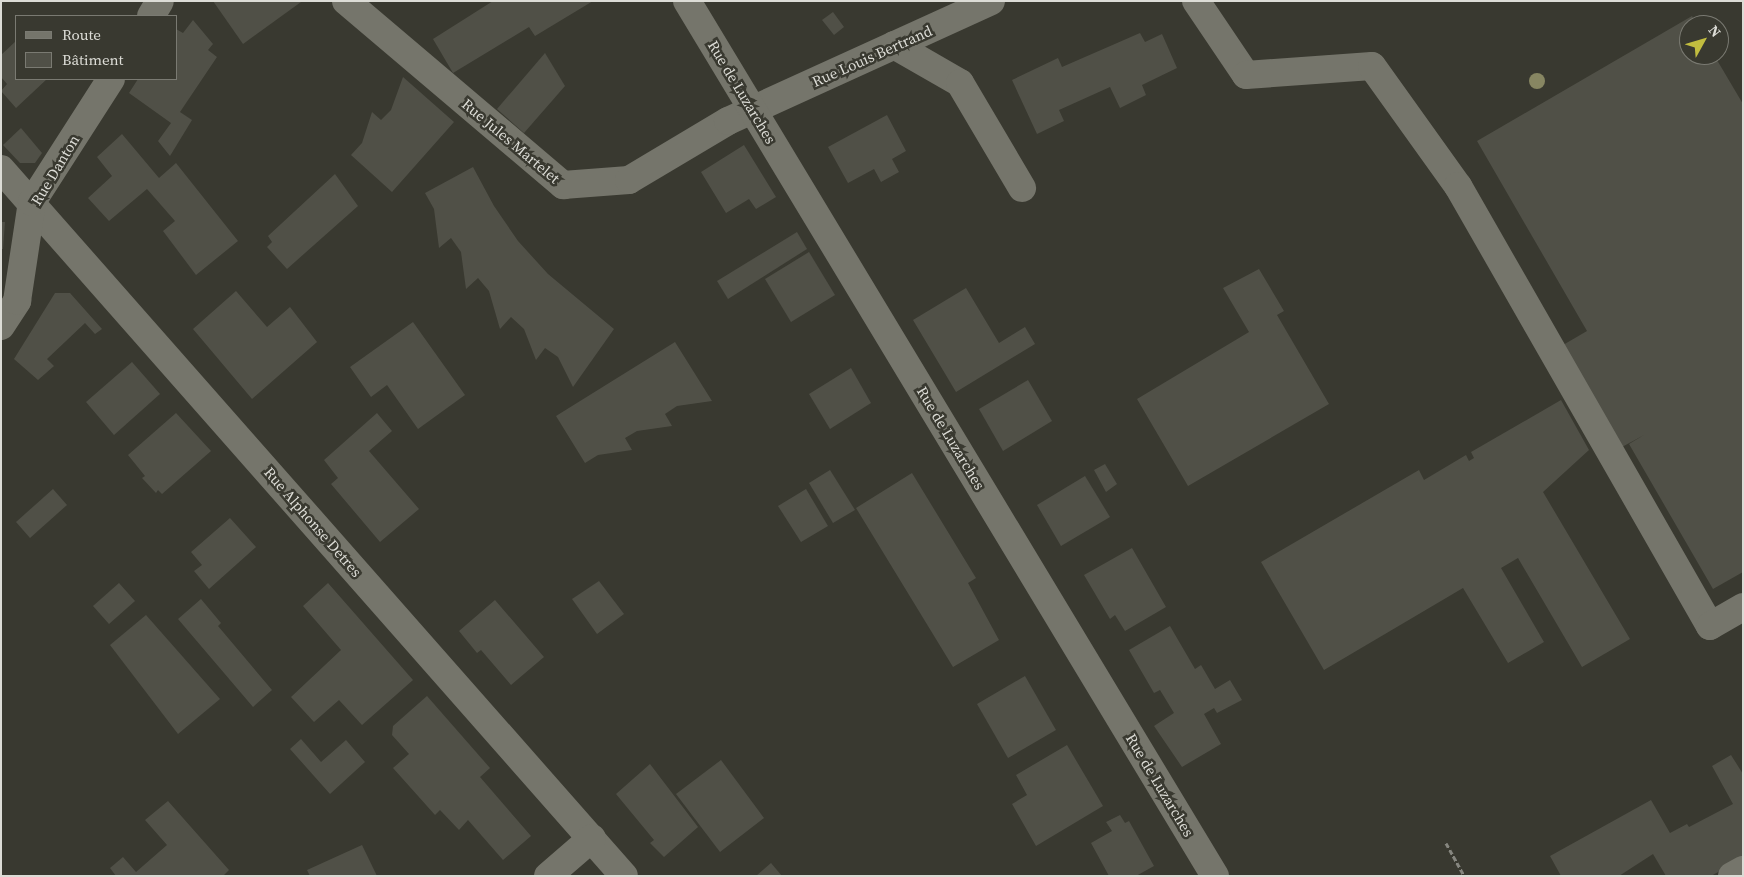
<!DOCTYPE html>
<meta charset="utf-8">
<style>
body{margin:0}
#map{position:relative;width:1744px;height:877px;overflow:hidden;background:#393930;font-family:"Source Serif 4",serif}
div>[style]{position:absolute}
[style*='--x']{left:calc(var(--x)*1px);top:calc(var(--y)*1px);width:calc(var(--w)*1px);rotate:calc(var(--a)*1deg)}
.building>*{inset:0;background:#505047}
.path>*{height:3px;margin-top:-1.5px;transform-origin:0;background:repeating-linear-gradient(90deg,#86867f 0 5px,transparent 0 7.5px)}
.minor>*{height:28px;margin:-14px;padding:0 14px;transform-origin:14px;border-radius:14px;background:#75756b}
.trees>*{width:16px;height:16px;margin:-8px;border-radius:50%;background:#878662}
span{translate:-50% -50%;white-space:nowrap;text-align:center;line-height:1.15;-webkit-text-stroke:5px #393930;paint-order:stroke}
.street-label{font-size:15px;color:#dcdcd6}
.frame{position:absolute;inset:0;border:2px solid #dcdcd6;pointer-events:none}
.legend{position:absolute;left:15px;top:15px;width:162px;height:65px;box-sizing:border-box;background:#393930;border:1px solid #7a7a72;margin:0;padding:6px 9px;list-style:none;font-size:15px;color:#dcdcd6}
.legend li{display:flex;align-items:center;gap:10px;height:25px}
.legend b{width:25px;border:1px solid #7a7a72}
.north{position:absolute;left:1679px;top:15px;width:50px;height:50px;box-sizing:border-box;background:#393930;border:1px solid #7a7a72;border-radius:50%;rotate:51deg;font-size:14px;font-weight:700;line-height:20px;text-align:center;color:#dcdcd6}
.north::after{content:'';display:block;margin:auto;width:18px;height:22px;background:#c2bd3f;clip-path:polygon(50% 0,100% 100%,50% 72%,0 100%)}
</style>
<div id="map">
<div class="building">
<i style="clip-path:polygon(213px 1px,300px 1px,301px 2px,243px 44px)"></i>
<i style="clip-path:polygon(493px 1px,593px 1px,535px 36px,529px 27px,453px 73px,433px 39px)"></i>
<i style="clip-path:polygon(833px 12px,844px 27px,834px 35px,822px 20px)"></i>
<i style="clip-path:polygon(1692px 16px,1697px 25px,1689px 25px,1689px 55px,1714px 55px,1743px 104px,1743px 572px,1713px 589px,1629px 444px,1644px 435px,1622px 447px,1563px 345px,1587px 331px,1477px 141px)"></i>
<i style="clip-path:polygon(193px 20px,213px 44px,208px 50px,217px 57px,180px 112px,192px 120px,170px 156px,158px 141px,171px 123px,129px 93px,138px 79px,176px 79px,176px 29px,183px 33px)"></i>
<i style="clip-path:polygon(1140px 33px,1145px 42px,1162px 34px,1177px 68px,1142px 85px,1146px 95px,1120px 108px,1110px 87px,1059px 110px,1064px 121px,1037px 134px,1012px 80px,1058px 58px,1062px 67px)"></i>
<i style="clip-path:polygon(16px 41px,16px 79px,47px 79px,16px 108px,1px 91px,7px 84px,1px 77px,1px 55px)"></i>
<i style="clip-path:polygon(545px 53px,565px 86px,524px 133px,497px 109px)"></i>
<i style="clip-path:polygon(403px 77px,454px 122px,392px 192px,351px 155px,362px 143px,372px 112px,381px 120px,391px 110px)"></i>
<i style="clip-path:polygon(887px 115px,906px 151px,892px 159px,899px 172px,881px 182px,874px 169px,848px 183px,828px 147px)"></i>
<i style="clip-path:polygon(21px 128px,42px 153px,35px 163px,20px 163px,3px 145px)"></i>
<i style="clip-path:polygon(122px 134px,159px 178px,176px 163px,238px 241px,196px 275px,163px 231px,175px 221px,147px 189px,109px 221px,88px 198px,112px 176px,97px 157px)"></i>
<i style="clip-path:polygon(744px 145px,776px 197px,756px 209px,749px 199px,726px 213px,701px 172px)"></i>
<i style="clip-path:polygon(473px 167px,494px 206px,518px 241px,548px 274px,614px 329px,573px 387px,558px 357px,545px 348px,536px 360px,524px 329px,511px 317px,500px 329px,489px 291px,478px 278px,466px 289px,461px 252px,451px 238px,439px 248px,434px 209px,425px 193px)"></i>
<i style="clip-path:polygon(335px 174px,358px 206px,287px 269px,267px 247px,272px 242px,268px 236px)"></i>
<i style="clip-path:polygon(1px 222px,5px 222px,3px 249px,1px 249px)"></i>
<i style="clip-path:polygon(797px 232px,807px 249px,728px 299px,717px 281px)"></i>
<i style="clip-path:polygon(809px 252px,835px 295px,791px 322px,765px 279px)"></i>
<i style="clip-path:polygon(1259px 269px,1284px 311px,1277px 315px,1329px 404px,1188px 486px,1137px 399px,1249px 332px,1223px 288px)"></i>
<i style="clip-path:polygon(966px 288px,999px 343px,1025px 327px,1035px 344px,956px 392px,913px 320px)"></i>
<i style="clip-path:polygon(236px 291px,267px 327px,290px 307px,317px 342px,252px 399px,193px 329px)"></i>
<i style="clip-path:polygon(55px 293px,70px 293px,102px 329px,95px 334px,85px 323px,47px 359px,54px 366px,38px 380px,14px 359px)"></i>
<i style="clip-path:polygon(413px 322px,465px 395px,418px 429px,387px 385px,371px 397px,350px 367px)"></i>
<i style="clip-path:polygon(675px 342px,712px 401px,677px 406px,665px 414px,672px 426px,637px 431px,625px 438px,632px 450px,598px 455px,585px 463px,556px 416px)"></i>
<i style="clip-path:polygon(132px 362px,160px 394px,114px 435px,86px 402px)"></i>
<i style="clip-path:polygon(851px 368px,871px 403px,830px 429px,809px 394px)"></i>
<i style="clip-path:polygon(1028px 380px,1052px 421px,1003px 451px,979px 409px)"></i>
<i style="clip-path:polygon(1561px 400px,1589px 450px,1543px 492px,1630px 639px,1582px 667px,1518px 558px,1501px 568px,1544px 642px,1508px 663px,1463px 588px,1324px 670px,1261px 562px,1419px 470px,1424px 480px,1466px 455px,1469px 461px,1474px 458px,1471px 452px)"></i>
<i style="clip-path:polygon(176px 413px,211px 451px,162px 494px,158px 490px,156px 493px,142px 478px,145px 476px,128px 455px)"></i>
<i style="clip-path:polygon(377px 413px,392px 431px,369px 451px,419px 509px,380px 542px,331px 484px,338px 478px,324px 460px)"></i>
<i style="clip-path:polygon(1105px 464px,1117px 484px,1106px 492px,1094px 470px)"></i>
<i style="clip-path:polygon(830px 470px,855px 510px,833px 523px,809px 483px)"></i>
<i style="clip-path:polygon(912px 473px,976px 578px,968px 583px,999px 640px,953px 667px,856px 508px)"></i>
<i style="clip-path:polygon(1085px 476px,1110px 517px,1061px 546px,1037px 505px)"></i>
<i style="clip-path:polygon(53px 489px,67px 505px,30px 538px,16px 522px)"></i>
<i style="clip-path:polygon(806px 489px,828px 526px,801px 542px,778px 506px)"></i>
<i style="clip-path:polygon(230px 518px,256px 547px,209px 589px,194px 571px,202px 565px,191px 552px)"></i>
<i style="clip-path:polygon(1132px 548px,1166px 607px,1125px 631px,1115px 615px,1110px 619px,1084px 575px)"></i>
<i style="clip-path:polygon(599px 581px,624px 614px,597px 634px,572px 599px)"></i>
<i style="clip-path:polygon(119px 583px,135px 601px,109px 624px,93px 606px)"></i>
<i style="clip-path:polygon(328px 583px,413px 680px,362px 725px,339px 700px,314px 722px,291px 697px,341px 650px,303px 606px)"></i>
<i style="clip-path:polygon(201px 599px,221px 623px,218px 626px,272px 690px,253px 707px,178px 619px)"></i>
<i style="clip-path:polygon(495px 600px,544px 657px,511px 685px,481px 650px,477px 653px,459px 631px)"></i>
<i style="clip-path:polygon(146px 615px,220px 699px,178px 734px,110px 645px)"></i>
<i style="clip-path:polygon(1170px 626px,1195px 669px,1201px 665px,1215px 689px,1230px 680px,1242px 700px,1217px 713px,1214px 708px,1204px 714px,1221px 744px,1182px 767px,1154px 726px,1174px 713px,1160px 690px,1154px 693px,1129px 650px)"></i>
<i style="clip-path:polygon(1025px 676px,1056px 730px,1008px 758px,977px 704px)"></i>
<i style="clip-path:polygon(427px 696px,490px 768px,480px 777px,531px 836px,503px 860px,468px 820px,459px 830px,440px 810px,435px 815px,393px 768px,409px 754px,392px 735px,393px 726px)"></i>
<i style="clip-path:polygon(301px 739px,321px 762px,346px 740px,365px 762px,330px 794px,290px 749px)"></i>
<i style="clip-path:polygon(1067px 745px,1103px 806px,1036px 846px,1012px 804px,1027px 795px,1016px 775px)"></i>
<i style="clip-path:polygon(1731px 755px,1743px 774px,1743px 858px,1711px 876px,1666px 876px,1653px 854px,1619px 876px,1561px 876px,1550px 856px,1651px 800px,1670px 833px,1687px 824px,1689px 827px,1733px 804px,1712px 766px)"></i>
<i style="clip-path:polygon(721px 760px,764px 818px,720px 852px,676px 794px)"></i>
<i style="clip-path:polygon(650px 764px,698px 827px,664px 857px,650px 843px,654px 840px,616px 794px)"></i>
<i style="clip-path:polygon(168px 801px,229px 870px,223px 876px,116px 876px,110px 868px,123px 857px,136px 872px,167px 845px,145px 820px)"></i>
<i style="clip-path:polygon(1120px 815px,1125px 823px,1129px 821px,1154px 866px,1136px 876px,1109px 876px,1091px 843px,1112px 831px,1106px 822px)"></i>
<i style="clip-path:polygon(362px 845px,377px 876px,310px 876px,307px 870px)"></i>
<i style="clip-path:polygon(771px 863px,782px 876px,756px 876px)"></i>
</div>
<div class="path">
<i style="--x:1446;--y:843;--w:38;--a:61"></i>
</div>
<div class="minor">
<i style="--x:346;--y:1;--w:285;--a:40.3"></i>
<i style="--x:563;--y:185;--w:66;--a:-4.3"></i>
<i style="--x:629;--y:180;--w:115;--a:-30.8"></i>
<i style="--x:728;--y:121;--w:289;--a:-24.5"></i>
<i style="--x:687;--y:1;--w:1022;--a:58.89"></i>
<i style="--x:1196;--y:1;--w:89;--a:56"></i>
<i style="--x:1246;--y:75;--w:126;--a:-4.1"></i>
<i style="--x:1372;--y:66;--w:148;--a:54.4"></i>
<i style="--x:1458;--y:186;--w:507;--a:60.2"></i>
<i style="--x:1710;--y:626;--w:38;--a:-30"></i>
<i style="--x:151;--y:16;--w:17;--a:-59"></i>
<i style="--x:894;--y:45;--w:76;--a:29.9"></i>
<i style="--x:960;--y:83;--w:122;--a:59.4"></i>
<i style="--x:1;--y:169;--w:942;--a:48.61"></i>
<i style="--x:1;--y:326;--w:30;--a:-57"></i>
<i style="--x:17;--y:301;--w:100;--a:-81.4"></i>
<i style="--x:32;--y:202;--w:146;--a:-57.3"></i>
<i style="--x:548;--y:876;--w:58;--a:-40.8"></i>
<i style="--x:1732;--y:876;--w:13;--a:-29"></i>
</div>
<div class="trees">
<i style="left:1537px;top:81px"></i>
</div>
<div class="street-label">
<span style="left:872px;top:56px;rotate:-24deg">Rue Louis Bertrand</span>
<span style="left:742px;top:92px;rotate:59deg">Rue de Luzarches</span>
<span style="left:511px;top:141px;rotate:40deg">Rue Jules Martelet</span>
<span style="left:55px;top:170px;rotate:-59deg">Rue Danton</span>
<span style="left:951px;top:438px;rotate:59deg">Rue de Luzarches</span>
<span style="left:313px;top:522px;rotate:49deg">Rue Alphonse Detres</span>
<span style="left:1160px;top:785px;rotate:59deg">Rue de Luzarches</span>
</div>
<div class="frame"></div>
<ul class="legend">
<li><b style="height:6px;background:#75756b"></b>Route</li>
<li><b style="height:14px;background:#505047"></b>Bâtiment</li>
</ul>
<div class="north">N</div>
</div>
